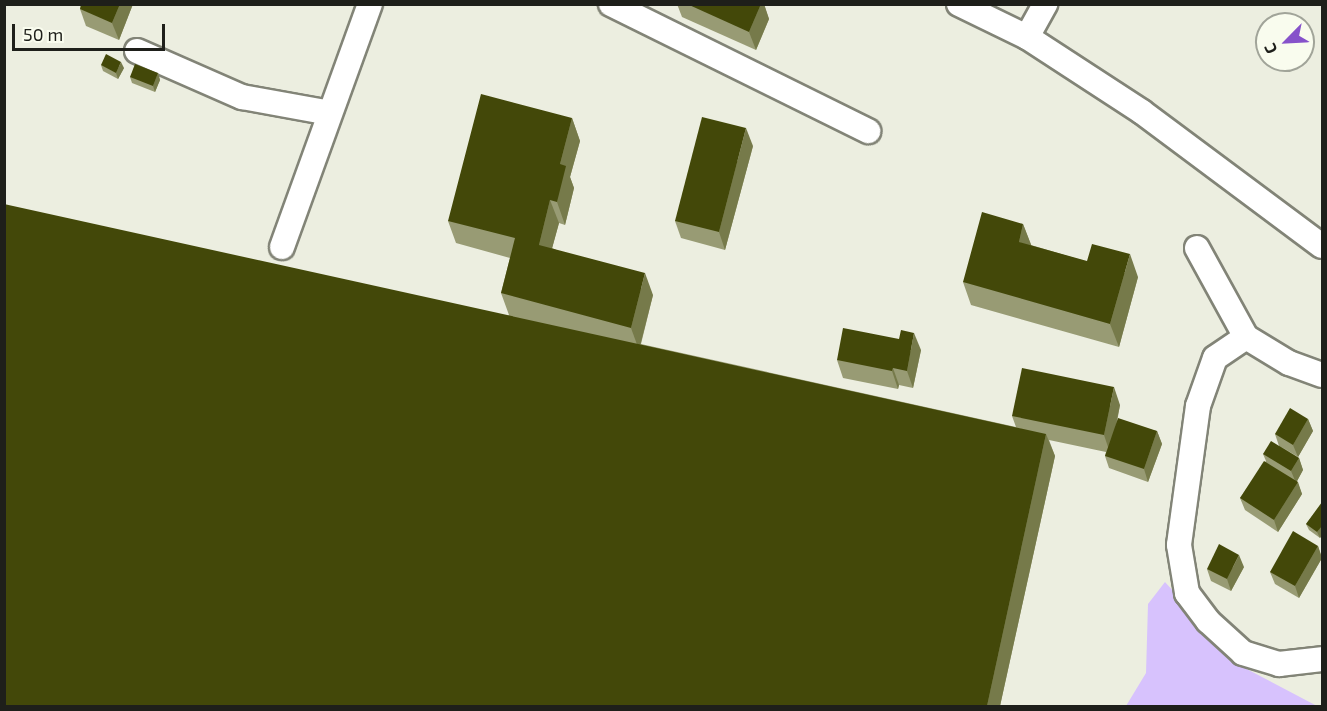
<!DOCTYPE html>
<meta charset="utf-8">
<style>
body{margin:0}
#map{position:relative;width:1327px;height:711px;overflow:hidden;background:#eceee0;font-family:"Exo 2",sans-serif}
div>[style]{position:absolute}
[style*='--x']{left:calc(var(--x)*1px);top:calc(var(--y)*1px);width:calc(var(--w)*1px);rotate:calc(var(--a)*1deg)}
.green>*{inset:0;background:#d7c2fd}
.roads{filter:drop-shadow(2px 0 #828477) drop-shadow(-2px 0 #828477) drop-shadow(0 2px #828477) drop-shadow(0 -2px #828477)}
.minor>*{height:24px;margin:-12px;padding:0 12px;transform-origin:12px;border-radius:12px;background:#fff}
.wall>*{inset:0;background:#989b74}
.shaded-wall>*{inset:0;background:#767a4a}
.building>*{inset:0;background:#434809}
span{translate:-50% -50%;white-space:nowrap;text-align:center;line-height:1.15;-webkit-text-stroke:6px #f9fcee;paint-order:stroke}
.frame{position:absolute;inset:0;border:6px solid #1e1f1a;pointer-events:none}
.north{position:absolute;left:1255px;top:12px;width:60px;height:60px;box-sizing:border-box;background:#f9fcee;border:2px solid #a1a499;border-radius:50%;rotate:246deg;font-size:16px;font-weight:700;line-height:24px;text-align:center;color:#1e1f1a}
.north::after{content:'';display:block;margin:auto;width:21px;height:27px;background:#8652ca;clip-path:polygon(50% 0,100% 100%,50% 72%,0 100%)}
.scale{position:absolute;left:12px;top:24px;width:153px;height:27px;box-sizing:border-box;border:3px solid #1e1f1a;border-top:0;padding-left:8px;font-size:18px;line-height:21px;white-space:nowrap;color:#1e1f1a;-webkit-text-stroke:4px #f9fcee;paint-order:stroke}
</style>
<div id="map">
<div class="green">
<i style="clip-path:polygon(1165px 582px,1241px 666px,1317px 706px,1126px 706px,1146px 673px,1148px 604px)"></i>
</div>
<div class="roads">
<div class="minor">
<i style="--x:611;--y:4;--w:287;--a:26.3"></i>
<i style="--x:959;--y:4;--w:76;--a:25.9"></i>
<i style="--x:1027;--y:37;--w:137;--a:33.1"></i>
<i style="--x:1142;--y:112;--w:224;--a:36.7"></i>
<i style="--x:1027;--y:37;--w:38;--a:-61"></i>
<i style="--x:137;--y:51;--w:115;--a:23.7"></i>
<i style="--x:242;--y:97;--w:89;--a:10.3"></i>
<i style="--x:282;--y:247;--w:258;--a:-70.1"></i>
<i style="--x:1197;--y:248;--w:102;--a:61.2"></i>
<i style="--x:1246;--y:337;--w:37;--a:146"></i>
<i style="--x:1215;--y:358;--w:51;--a:109.5"></i>
<i style="--x:1198;--y:406;--w:140;--a:97.8"></i>
<i style="--x:1179;--y:545;--w:49;--a:80.5"></i>
<i style="--x:1187;--y:593;--w:35;--a:53"></i>
<i style="--x:1208;--y:621;--w:47;--a:42.4"></i>
<i style="--x:1243;--y:653;--w:38;--a:17"></i>
<i style="--x:1279;--y:664;--w:43;--a:-6.6"></i>
<i style="--x:1246;--y:337;--w:50;--a:31.2"></i>
<i style="--x:1289;--y:363;--w:35;--a:20"></i>
</div>
</div>
<div class="wall">
<i style="clip-path:polygon(133px 4px,119px 40px,86px 26px,80px 9px)"></i>
<i style="clip-path:polygon(677px 4px,764px 4px,769px 19px,756px 50px,682px 17px)"></i>
<i style="clip-path:polygon(101px 65px,124px 68px,118px 79px,103px 71px)"></i>
<i style="clip-path:polygon(158px 73px,160px 80px,155px 92px,132px 83px,130px 77px)"></i>
<i style="clip-path:polygon(572px 118px,580px 141px,570px 177px,574px 188px,565px 225px,559px 223px,552px 248px,653px 295px,641px 344px,1016px 427px,1012px 416px,1120px 405px,1117px 422px,1157px 431px,1162px 444px,1148px 482px,1109px 468px,1105px 456px,1106px 452px,1049px 440px,1055px 456px,1000px 706px,4px 706px,509px 315px,501px 293px,510px 258px,456px 243px,448px 221px)"></i>
<i style="clip-path:polygon(753px 146px,725px 250px,681px 238px,675px 221px)"></i>
<i style="clip-path:polygon(1023px 224px,1031px 245px,1138px 277px,1119px 347px,971px 305px,963px 282px)"></i>
<i style="clip-path:polygon(921px 350px,913px 388px,899px 385px,898px 389px,843px 378px,837px 360px)"></i>
<i style="clip-path:polygon(1308px 419px,1313px 431px,1298px 457px,1280px 446px,1299px 458px,1303px 470px,1297px 481px,1302px 494px,1278px 532px,1245px 510px,1240px 498px,1266px 461px,1263px 454px,1279px 446px,1275px 434px)"></i>
<i style="clip-path:polygon(1323px 502px,1323px 534px,1320px 538px,1309px 530px,1306px 524px)"></i>
<i style="clip-path:polygon(1318px 546px,1322px 558px,1299px 598px,1275px 584px,1270px 572px)"></i>
<i style="clip-path:polygon(1244px 567px,1231px 591px,1211px 581px,1207px 569px)"></i>
</div>
<div class="shaded-wall">
<i style="clip-path:polygon(120px 4px,133px 4px,119px 40px,112px 23px)"></i>
<i style="clip-path:polygon(761px 4px,764px 4px,769px 19px,756px 50px,749px 32px)"></i>
<i style="clip-path:polygon(121px 62px,124px 68px,118px 79px,116px 73px)"></i>
<i style="clip-path:polygon(158px 73px,160px 80px,155px 92px,153px 86px)"></i>
<i style="clip-path:polygon(572px 118px,580px 141px,570px 177px,574px 188px,565px 225px,557px 202px,560px 164px)"></i>
<i style="clip-path:polygon(746px 128px,753px 146px,725px 250px,719px 232px)"></i>
<i style="clip-path:polygon(550px 200px,559px 223px,547px 267px,539px 245px)"></i>
<i style="clip-path:polygon(1023px 224px,1032px 247px,1019px 242px)"></i>
<i style="clip-path:polygon(1130px 254px,1138px 277px,1119px 347px,1110px 324px)"></i>
<i style="clip-path:polygon(645px 273px,653px 295px,639px 350px,631px 328px)"></i>
<i style="clip-path:polygon(914px 333px,921px 350px,913px 388px,907px 371px)"></i>
<i style="clip-path:polygon(893px 368px,899px 385px,898px 389px,892px 371px)"></i>
<i style="clip-path:polygon(1114px 387px,1120px 405px,1110px 453px,1104px 435px)"></i>
<i style="clip-path:polygon(1308px 419px,1313px 431px,1298px 457px,1293px 445px)"></i>
<i style="clip-path:polygon(1157px 431px,1162px 444px,1148px 482px,1144px 469px)"></i>
<i style="clip-path:polygon(1046px 434px,1055px 456px,1000px 706px,987px 706px)"></i>
<i style="clip-path:polygon(1299px 458px,1303px 470px,1296px 483px,1291px 471px)"></i>
<i style="clip-path:polygon(1298px 482px,1302px 494px,1278px 532px,1274px 520px)"></i>
<i style="clip-path:polygon(1323px 525px,1323px 534px,1320px 538px,1317px 532px)"></i>
<i style="clip-path:polygon(1318px 546px,1322px 558px,1299px 598px,1295px 586px)"></i>
<i style="clip-path:polygon(1239px 555px,1244px 567px,1231px 591px,1227px 579px)"></i>
</div>
<div class="building">
<i style="clip-path:polygon(81px 4px,120px 4px,112px 23px,80px 9px)"></i>
<i style="clip-path:polygon(687px 4px,761px 4px,749px 32px)"></i>
<i style="clip-path:polygon(106px 54px,121px 62px,116px 73px,101px 65px)"></i>
<i style="clip-path:polygon(135px 64px,158px 73px,153px 86px,130px 77px)"></i>
<i style="clip-path:polygon(481px 94px,572px 118px,560px 164px,566px 166px,557px 202px,550px 200px,539px 245px,645px 273px,631px 328px,501px 293px,515px 238px,448px 221px)"></i>
<i style="clip-path:polygon(702px 117px,746px 128px,719px 232px,675px 221px)"></i>
<i style="clip-path:polygon(4px 204px,1046px 434px,987px 706px,4px 706px)"></i>
<i style="clip-path:polygon(982px 212px,1023px 224px,1019px 242px,1087px 261px,1092px 244px,1130px 254px,1110px 324px,963px 282px)"></i>
<i style="clip-path:polygon(843px 328px,899px 339px,901px 330px,914px 333px,907px 371px,893px 368px,892px 371px,837px 360px)"></i>
<i style="clip-path:polygon(1022px 368px,1114px 387px,1104px 435px,1012px 416px)"></i>
<i style="clip-path:polygon(1290px 408px,1308px 419px,1293px 445px,1275px 434px)"></i>
<i style="clip-path:polygon(1118px 418px,1157px 431px,1144px 469px,1105px 456px)"></i>
<i style="clip-path:polygon(1271px 441px,1299px 458px,1291px 471px,1263px 454px)"></i>
<i style="clip-path:polygon(1264px 461px,1298px 482px,1274px 520px,1240px 498px)"></i>
<i style="clip-path:polygon(1322px 502px,1323px 525px,1317px 532px,1306px 524px)"></i>
<i style="clip-path:polygon(1293px 531px,1318px 546px,1295px 586px,1270px 572px)"></i>
<i style="clip-path:polygon(1219px 544px,1239px 555px,1227px 579px,1207px 569px)"></i>
</div>
<div class="frame"></div>
<div class="north">С</div>
<div class="scale">50 m</div>
</div>
